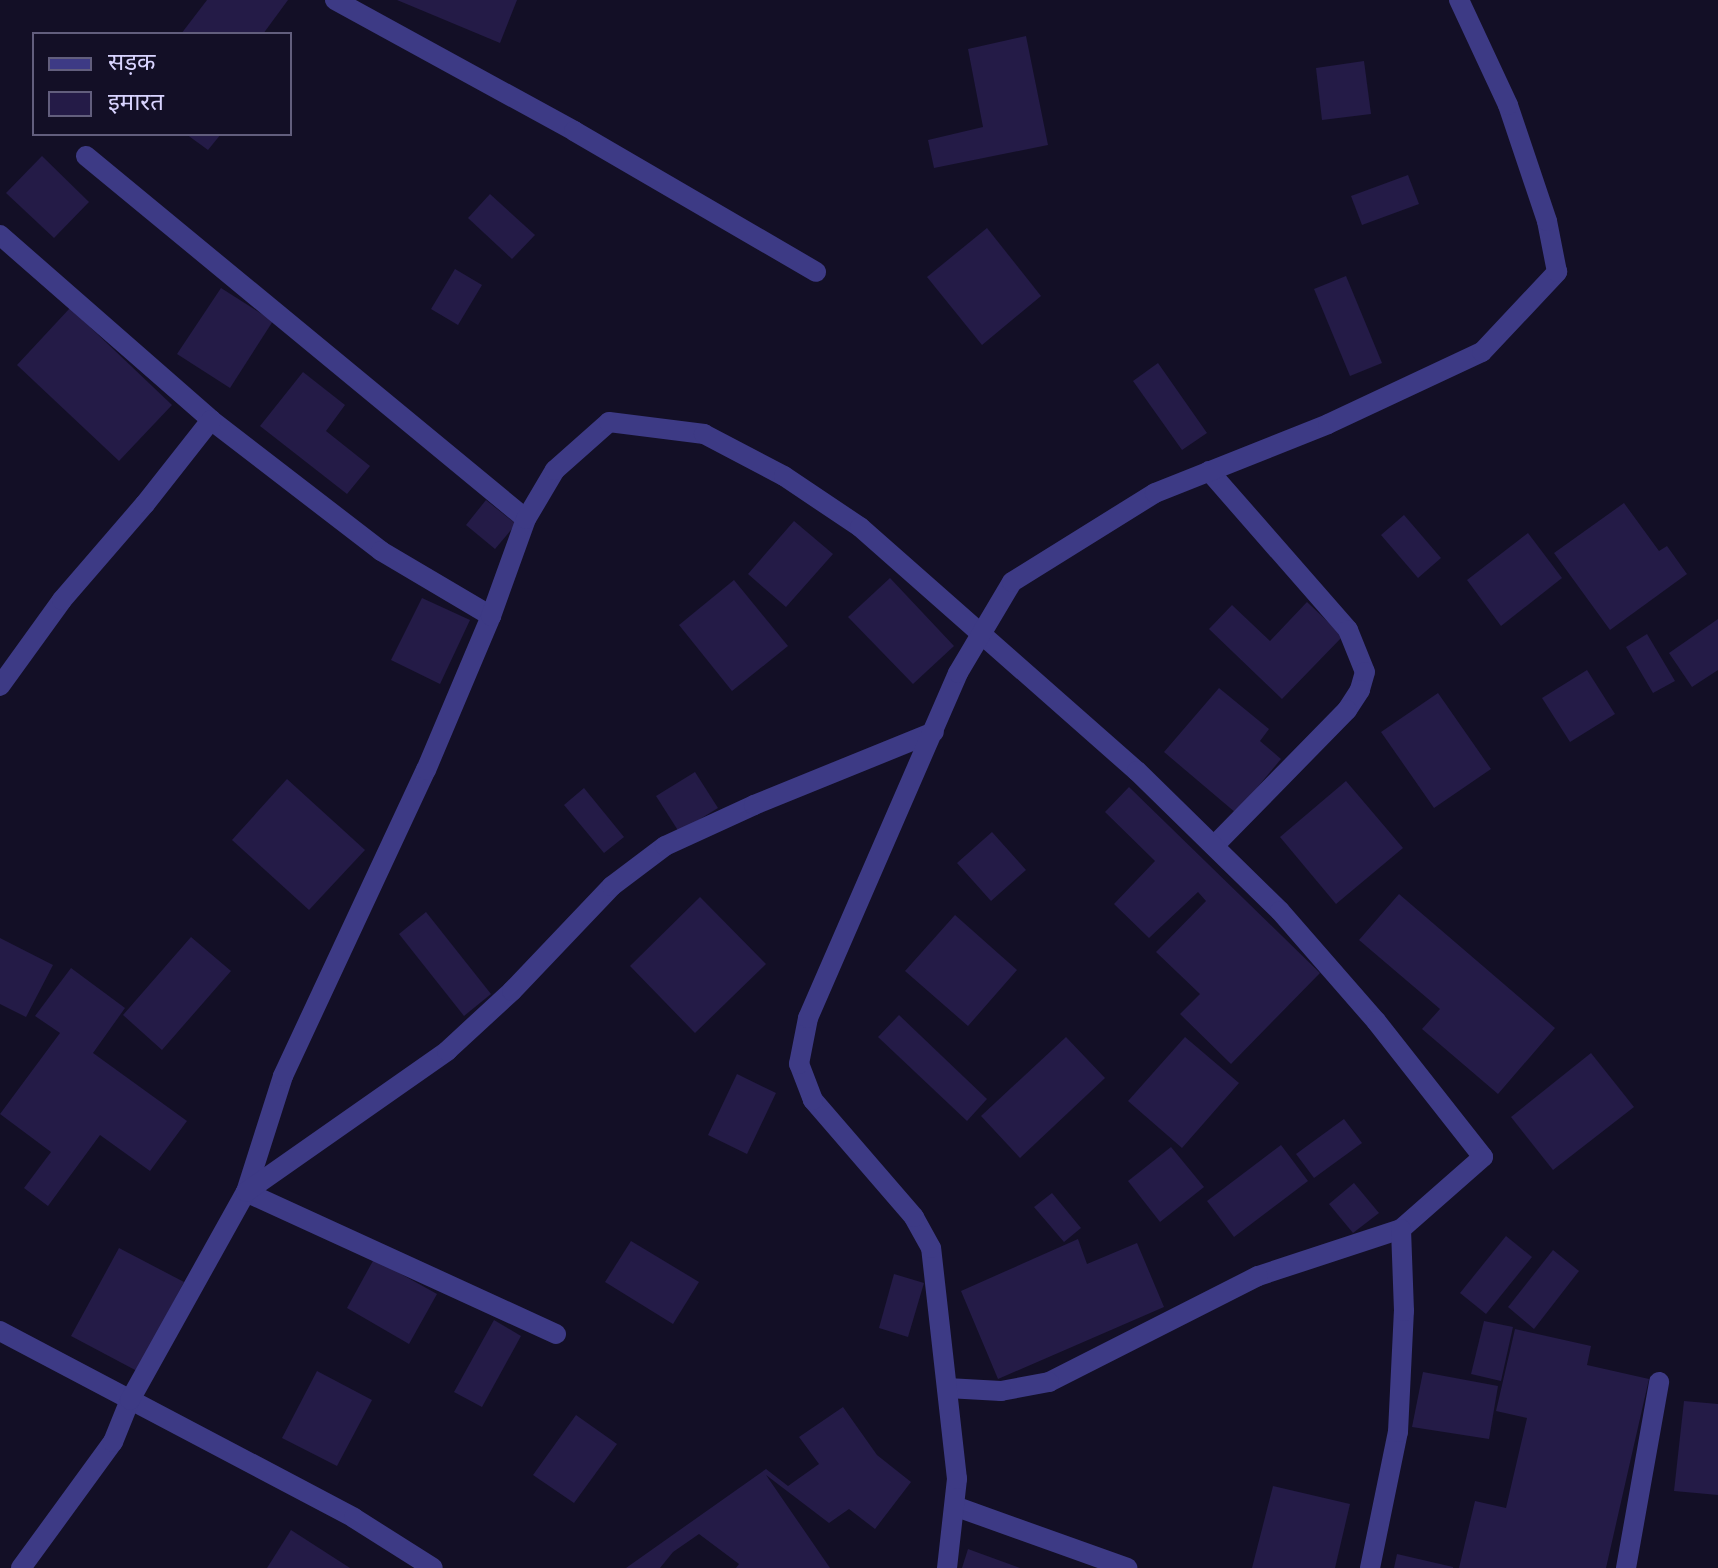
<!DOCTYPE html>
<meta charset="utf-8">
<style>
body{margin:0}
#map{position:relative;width:1718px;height:1568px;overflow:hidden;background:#130f26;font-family:"Roboto Condensed","Noto Sans Devanagari",sans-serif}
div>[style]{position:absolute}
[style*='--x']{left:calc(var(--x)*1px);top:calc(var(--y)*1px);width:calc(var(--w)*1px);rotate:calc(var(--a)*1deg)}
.building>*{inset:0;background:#241b47}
.minor>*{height:20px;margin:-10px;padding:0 10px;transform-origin:10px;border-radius:10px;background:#3d3a85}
span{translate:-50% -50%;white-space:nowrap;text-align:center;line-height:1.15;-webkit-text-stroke:6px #130f26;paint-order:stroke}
.legend{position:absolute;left:32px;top:32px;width:260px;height:104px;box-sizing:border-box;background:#130f26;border:2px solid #625e7d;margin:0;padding:10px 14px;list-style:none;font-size:24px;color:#d9d4ff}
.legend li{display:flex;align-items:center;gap:16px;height:40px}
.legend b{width:40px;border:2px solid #625e7d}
</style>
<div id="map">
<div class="building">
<i style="clip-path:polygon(207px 0,288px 0,263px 34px,181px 34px)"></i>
<i style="clip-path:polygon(397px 0,517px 0,500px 43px)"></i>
<i style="clip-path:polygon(1026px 36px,1048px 145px,934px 168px,928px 140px,983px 127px,968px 49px)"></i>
<i style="clip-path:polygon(1364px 61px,1371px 114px,1322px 120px,1316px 68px)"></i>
<i style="clip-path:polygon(186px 134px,221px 134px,208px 150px)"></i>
<i style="clip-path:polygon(42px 156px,89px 202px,54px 238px,6px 193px)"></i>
<i style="clip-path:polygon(1408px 175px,1419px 204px,1362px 225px,1351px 196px)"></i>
<i style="clip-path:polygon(490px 194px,535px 235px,512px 259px,468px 218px)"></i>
<i style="clip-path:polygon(987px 228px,1041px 296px,982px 345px,927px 277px)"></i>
<i style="clip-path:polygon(455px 269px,482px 285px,458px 325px,431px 309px)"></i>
<i style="clip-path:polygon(1346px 276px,1382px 363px,1350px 376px,1314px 289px)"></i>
<i style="clip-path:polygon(221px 288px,273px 321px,230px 388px,177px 354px)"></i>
<i style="clip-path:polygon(70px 308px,172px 405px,119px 461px,17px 365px)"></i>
<i style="clip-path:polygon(1158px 363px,1207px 433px,1182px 450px,1133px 381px)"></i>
<i style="clip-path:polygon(303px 372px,345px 405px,326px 431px,370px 466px,347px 494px,260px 426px)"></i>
<i style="clip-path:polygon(486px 500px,516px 524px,495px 549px,466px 525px)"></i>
<i style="clip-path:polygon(1624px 503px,1659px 551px,1667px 546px,1687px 574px,1610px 630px,1554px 553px)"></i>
<i style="clip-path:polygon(1404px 515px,1441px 558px,1418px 578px,1381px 535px)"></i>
<i style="clip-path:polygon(794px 521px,833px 554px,786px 607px,748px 574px)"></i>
<i style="clip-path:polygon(1528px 533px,1562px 578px,1501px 626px,1467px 580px)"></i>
<i style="clip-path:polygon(890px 578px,954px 646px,913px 684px,848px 617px)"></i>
<i style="clip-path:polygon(734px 580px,788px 646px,732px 691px,679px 625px)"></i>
<i style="clip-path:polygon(422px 598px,470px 620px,440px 684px,391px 660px)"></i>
<i style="clip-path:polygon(1307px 602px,1343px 636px,1282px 699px,1209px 629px,1232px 605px,1270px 641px)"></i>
<i style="clip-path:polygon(1718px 619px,1718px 670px,1692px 687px,1669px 653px)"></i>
<i style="clip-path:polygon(1647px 634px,1675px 681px,1653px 693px,1626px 647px)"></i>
<i style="clip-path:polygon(1587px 670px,1615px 714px,1570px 742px,1542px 698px)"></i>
<i style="clip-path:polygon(1219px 688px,1269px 729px,1260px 741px,1281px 759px,1236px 813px,1164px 752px)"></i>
<i style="clip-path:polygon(1438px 693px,1491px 769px,1434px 808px,1381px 732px)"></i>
<i style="clip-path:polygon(695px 772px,718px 808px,679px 832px,656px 796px)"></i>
<i style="clip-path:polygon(287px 779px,365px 850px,309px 910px,232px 840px)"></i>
<i style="clip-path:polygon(1346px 781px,1403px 848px,1336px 904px,1280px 837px)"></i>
<i style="clip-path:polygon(1129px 787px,1320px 973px,1231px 1064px,1180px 1014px,1200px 994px,1156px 952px,1206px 901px,1198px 892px,1149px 938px,1114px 904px,1155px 861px,1105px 812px)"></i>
<i style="clip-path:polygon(584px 788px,624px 837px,604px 853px,564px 805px)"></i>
<i style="clip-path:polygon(992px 832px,1026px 870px,991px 901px,957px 863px)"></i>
<i style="clip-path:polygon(1399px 894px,1555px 1028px,1498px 1094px,1422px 1029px,1440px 1009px,1359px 940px)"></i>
<i style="clip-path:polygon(700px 897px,766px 964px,695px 1033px,630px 966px)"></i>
<i style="clip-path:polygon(426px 912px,491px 994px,464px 1016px,399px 934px)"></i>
<i style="clip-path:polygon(955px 915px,1017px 970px,968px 1026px,905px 971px)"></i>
<i style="clip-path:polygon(191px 937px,231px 971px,162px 1050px,123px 1015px)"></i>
<i style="clip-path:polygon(0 938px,53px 965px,26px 1017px,0 1004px)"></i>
<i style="clip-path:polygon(71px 968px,125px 1008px,93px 1053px,187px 1121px,150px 1171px,100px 1135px,48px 1206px,24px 1188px,51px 1152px,0 1114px,60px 1033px,35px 1016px)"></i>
<i style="clip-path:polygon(899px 1015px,987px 1099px,967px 1121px,878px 1037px)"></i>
<i style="clip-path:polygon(1066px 1037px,1105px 1078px,1020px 1158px,981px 1116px)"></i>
<i style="clip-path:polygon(1185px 1037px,1239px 1083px,1182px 1148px,1128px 1101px)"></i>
<i style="clip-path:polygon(1591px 1053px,1634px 1107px,1553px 1170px,1511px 1117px)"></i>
<i style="clip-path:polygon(737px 1074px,776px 1093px,747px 1154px,708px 1135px)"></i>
<i style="clip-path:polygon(1344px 1119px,1362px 1143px,1314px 1178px,1296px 1154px)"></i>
<i style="clip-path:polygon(1281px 1145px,1308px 1181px,1234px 1237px,1207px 1201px)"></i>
<i style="clip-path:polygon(1171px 1147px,1204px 1187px,1160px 1222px,1128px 1181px)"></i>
<i style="clip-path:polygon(1354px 1183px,1379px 1213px,1353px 1233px,1329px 1204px)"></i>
<i style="clip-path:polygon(1052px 1193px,1081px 1228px,1064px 1242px,1034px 1207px)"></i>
<i style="clip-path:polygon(1506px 1236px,1532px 1257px,1486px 1314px,1460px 1293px)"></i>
<i style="clip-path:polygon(1078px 1239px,1087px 1264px,1137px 1243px,1164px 1307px,998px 1379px,961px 1291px)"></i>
<i style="clip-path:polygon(631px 1241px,699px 1282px,673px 1324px,605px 1282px)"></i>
<i style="clip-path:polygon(119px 1248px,184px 1282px,137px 1371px,71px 1336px)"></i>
<i style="clip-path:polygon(1553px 1250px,1579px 1271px,1534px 1329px,1508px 1307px)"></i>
<i style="clip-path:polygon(374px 1259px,437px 1294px,409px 1344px,347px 1308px)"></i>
<i style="clip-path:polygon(894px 1274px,924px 1283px,908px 1337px,879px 1328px)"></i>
<i style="clip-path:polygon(494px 1320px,521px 1336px,482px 1407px,454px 1392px)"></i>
<i style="clip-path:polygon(1484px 1321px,1513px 1327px,1501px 1381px,1471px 1374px)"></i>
<i style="clip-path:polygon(1515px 1329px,1591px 1346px,1587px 1365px,1649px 1379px,1606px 1568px,1459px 1568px,1475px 1501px,1506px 1508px,1527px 1418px,1496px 1411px)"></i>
<i style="clip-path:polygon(317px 1371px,372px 1400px,337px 1466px,282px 1438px)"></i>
<i style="clip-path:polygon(1423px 1372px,1498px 1386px,1489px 1439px,1412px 1427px)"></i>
<i style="clip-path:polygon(1684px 1401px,1718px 1404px,1718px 1495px,1674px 1491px)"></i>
<i style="clip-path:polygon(843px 1407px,877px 1455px,911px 1482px,875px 1529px,849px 1509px,829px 1523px,766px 1475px,830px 1568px,736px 1568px,739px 1564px,699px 1534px,673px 1552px,660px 1568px,626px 1568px,766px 1469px,788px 1486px,819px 1464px,799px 1437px)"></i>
<i style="clip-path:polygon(576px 1415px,617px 1444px,574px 1503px,533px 1475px)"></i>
<i style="clip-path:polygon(1273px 1486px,1350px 1504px,1335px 1568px,1252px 1568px)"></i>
<i style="clip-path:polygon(291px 1530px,350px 1568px,267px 1568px)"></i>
<i style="clip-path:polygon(968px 1549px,1020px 1568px,962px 1568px)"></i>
<i style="clip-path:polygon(1397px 1554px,1453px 1567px,1453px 1568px,1394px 1568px)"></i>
</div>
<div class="minor">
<i style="--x:335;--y:0;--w:273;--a:28.7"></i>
<i style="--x:574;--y:131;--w:280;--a:30.2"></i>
<i style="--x:86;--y:156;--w:570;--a:39.52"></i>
<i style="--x:0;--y:235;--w:281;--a:41.2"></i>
<i style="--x:211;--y:420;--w:215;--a:37.6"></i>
<i style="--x:381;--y:551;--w:128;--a:30.6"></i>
<i style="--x:1209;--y:471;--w:211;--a:48.8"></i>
<i style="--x:1348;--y:630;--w:45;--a:68"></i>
<i style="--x:1365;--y:672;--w:19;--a:106"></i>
<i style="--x:1360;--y:690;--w:24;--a:123"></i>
<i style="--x:1347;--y:710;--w:190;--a:134.4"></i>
<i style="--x:0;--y:686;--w:106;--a:-54.2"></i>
<i style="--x:62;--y:600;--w:127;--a:-49.2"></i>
<i style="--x:145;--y:504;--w:107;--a:-51.8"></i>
<i style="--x:0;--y:1331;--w:400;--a:27.8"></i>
<i style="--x:354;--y:1518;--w:93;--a:32.3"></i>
<i style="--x:556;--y:1334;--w:341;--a:-155.4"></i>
<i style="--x:246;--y:1192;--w:122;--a:-72.3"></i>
<i style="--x:283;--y:1076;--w:338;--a:-65"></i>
<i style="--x:426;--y:770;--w:167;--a:-67.1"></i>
<i style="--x:491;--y:616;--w:103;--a:-70.2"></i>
<i style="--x:526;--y:519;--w:57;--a:-59.4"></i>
<i style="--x:555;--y:470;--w:72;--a:-41.6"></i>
<i style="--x:609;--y:422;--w:96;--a:7.2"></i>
<i style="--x:704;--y:434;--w:90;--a:27.7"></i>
<i style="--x:784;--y:476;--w:92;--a:33.9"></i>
<i style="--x:860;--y:527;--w:369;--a:41.4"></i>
<i style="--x:1137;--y:771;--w:200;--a:44.4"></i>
<i style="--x:1280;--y:911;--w:146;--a:48.9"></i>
<i style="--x:1376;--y:1021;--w:173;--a:51.8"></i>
<i style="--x:1483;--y:1157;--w:109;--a:138.7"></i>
<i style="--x:1401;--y:1229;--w:151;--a:161.8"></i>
<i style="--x:1258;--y:1276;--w:234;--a:153.1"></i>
<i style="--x:1049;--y:1382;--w:49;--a:169.4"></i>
<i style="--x:1001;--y:1391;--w:54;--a:-176.8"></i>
<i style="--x:957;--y:1507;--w:181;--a:19.7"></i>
<i style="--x:21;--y:1568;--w:156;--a:-53.9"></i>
<i style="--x:113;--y:1442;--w:45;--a:-68"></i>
<i style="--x:130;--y:1400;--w:238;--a:-60.9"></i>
<i style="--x:246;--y:1192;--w:246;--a:-35"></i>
<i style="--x:447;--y:1051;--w:88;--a:-42.7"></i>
<i style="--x:512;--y:991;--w:145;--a:-46.4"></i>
<i style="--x:612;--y:886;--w:66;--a:-37"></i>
<i style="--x:665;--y:846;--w:98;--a:-24.7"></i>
<i style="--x:754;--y:805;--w:194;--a:-22.1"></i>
<i style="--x:947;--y:1568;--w:90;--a:-83.6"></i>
<i style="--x:957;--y:1479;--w:232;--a:-96.4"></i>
<i style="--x:931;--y:1248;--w:35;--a:-119"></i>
<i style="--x:914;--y:1217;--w:155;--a:-130.8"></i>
<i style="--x:813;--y:1100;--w:39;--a:-111"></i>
<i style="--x:799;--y:1064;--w:47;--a:-78.9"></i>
<i style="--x:808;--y:1018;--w:376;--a:-66.5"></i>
<i style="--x:958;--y:673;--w:106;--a:-59.3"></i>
<i style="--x:1012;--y:582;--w:168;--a:-31.9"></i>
<i style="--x:1155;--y:493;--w:186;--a:-21.7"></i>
<i style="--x:1328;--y:424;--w:170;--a:-25.1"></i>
<i style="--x:1482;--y:352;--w:110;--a:-46.8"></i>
<i style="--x:1557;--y:272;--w:52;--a:-101.1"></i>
<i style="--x:1547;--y:221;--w:122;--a:-108.6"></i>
<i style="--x:1508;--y:105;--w:116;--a:-115"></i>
<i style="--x:1370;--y:1568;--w:139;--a:-78.4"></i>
<i style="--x:1398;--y:1432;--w:121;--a:-87.2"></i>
<i style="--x:1404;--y:1311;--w:82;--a:-92.1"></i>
<i style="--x:1626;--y:1568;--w:189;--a:-79.9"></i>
</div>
<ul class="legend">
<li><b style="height:10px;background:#3d3a85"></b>सड़क</li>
<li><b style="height:22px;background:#241b47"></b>इमारत</li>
</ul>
</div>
